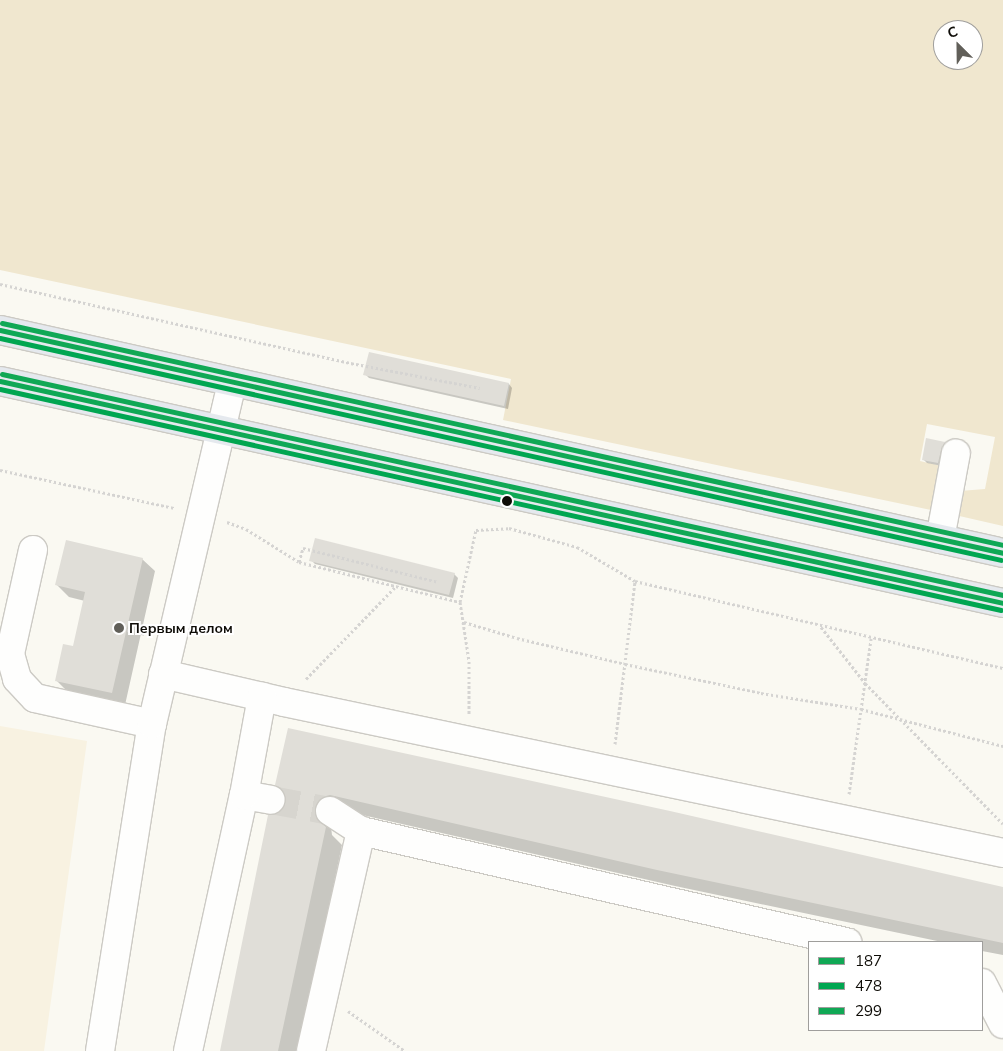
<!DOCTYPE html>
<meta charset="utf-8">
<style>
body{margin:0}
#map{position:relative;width:1003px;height:1051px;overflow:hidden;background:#faf9f2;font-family:Mulish,sans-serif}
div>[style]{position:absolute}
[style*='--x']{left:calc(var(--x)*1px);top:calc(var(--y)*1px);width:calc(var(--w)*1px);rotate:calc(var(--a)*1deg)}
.built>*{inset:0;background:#f8f2e1}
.green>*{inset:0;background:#f0e7cf}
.shadow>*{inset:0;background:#0003}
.building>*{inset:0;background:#e0ded8}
.minor-tunnel>*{height:28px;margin-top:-14px;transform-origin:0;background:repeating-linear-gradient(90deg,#d7d5cf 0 28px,transparent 0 42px)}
.path>*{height:3px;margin-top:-1.5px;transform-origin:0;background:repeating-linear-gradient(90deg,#d5d4d2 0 2.5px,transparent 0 5px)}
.roads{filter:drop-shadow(1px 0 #cccac4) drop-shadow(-1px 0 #cccac4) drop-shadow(0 1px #cccac4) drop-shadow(0 -1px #cccac4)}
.minor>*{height:28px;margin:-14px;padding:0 14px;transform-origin:14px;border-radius:14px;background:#fefefd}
.major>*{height:28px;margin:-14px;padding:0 14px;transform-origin:14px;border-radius:14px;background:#e5e9ee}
.bus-1>*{height:5px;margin:-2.5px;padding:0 2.5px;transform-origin:2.5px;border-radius:2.5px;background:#10a855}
.bus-2>*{height:5px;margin:-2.5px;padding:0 2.5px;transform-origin:2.5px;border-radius:2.5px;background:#00a651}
.bus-3>*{height:5px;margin:-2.5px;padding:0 2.5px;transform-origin:2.5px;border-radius:2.5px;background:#10a855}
.dots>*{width:14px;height:14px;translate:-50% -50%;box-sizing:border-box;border:2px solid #fff;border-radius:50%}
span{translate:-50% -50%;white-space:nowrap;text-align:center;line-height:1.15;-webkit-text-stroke:4px #fff;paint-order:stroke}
.poi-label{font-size:14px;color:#0e0c07;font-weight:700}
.left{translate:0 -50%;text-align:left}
.legend{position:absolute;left:808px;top:941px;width:175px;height:90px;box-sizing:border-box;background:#fff;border:1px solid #9f9e9c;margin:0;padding:6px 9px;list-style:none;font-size:15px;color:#0e0c07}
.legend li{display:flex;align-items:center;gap:10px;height:25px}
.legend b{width:25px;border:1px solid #9f9e9c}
.north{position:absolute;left:933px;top:20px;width:50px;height:50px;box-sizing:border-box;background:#fff;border:1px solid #9f9e9c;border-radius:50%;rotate:337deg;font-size:14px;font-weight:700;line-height:20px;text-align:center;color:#0e0c07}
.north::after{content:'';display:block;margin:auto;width:18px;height:22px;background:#615f59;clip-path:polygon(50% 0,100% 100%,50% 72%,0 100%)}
</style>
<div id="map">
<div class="built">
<i style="clip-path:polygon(0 726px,87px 741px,44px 1051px,0 1051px)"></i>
</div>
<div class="green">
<i style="clip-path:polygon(evenodd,0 0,1003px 0,1003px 526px,955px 515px,960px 491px,985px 489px,995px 437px,927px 424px,920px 461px,941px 466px,931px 510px,503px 420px,511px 379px,0 270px,0 0,943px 30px,973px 30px,973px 60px,943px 60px,943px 30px)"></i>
</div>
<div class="shadow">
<i style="clip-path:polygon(365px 374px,509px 384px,512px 388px,508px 409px,369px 378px)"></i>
<i style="clip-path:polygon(927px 440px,945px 443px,948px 447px,942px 466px,927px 463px,923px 459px)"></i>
<i style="clip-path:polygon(142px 559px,155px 571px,125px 705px,69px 693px,56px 680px,74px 647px,85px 601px,69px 597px,57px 585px)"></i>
<i style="clip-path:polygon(311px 560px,454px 574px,458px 578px,453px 598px,315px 564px)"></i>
<i style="clip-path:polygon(276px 785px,1003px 888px,1003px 955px,982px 951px,982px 942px,942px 942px,675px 886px,349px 812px,331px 827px,332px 835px,342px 845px,298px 1051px,221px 1051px,277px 816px,283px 811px,287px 804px,287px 795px)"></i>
</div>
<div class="building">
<i style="clip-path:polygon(369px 352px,509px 383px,504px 406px,363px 375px)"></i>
<i style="clip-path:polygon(926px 438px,945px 442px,941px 450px,938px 463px,922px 460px)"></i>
<i style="clip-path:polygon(315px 538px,455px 573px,449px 595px,309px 561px)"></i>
<i style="clip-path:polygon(66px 540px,143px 558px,112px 693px,55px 681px,63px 644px,73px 646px,85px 592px,55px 585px)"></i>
<i style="clip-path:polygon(288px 728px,670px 811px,1003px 887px,1003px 943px,657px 870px,330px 795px,322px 797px,317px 802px,314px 810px,316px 819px,326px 827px,278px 1051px,220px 1051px,268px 815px,277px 814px,283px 810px,286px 803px,286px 794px,281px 788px,275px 785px)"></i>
</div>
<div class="minor-tunnel">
<i style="--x:271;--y:800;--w:60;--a:10.6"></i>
</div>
<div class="path">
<i style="--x:0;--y:284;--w:365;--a:12.7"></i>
<i style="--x:356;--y:364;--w:126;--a:11"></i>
<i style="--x:0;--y:470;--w:179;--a:12.3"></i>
<i style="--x:227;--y:522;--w:20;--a:20"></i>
<i style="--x:246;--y:529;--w:62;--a:31.9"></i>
<i style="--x:299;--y:562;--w:15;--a:-74"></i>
<i style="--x:303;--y:548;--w:139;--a:14.1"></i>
<i style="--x:299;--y:562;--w:166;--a:14"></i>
<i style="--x:460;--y:602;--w:74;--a:-77.5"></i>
<i style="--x:476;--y:530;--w:33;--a:-3"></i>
<i style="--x:509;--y:528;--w:71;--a:15.6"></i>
<i style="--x:577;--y:547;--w:67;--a:30.4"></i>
<i style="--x:635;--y:581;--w:378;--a:13.3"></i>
<i style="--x:460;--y:602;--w:60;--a:81.3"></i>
<i style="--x:469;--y:661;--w:54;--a:90"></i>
<i style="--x:464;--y:622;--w:55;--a:16.8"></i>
<i style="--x:517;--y:638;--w:111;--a:13.5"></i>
<i style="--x:625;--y:664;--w:139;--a:12"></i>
<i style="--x:761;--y:693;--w:101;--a:9.1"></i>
<i style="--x:861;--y:709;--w:147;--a:14.6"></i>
<i style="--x:821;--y:627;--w:71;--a:51.8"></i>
<i style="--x:865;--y:683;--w:197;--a:45.6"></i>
<i style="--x:127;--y:630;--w:19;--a:12"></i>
<i style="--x:306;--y:679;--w:129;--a:-45.9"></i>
<i style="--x:615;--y:744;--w:164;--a:-83"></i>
<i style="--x:849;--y:794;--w:157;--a:-81.9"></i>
<i style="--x:348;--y:1011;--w:70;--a:35.1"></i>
</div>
<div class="roads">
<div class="minor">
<i style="--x:940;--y:539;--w:87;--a:-79.5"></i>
<i style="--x:33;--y:550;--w:107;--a:102.5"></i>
<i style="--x:10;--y:654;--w:26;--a:74"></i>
<i style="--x:17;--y:679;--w:26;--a:47"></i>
<i style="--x:35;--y:698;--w:120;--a:12.5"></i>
<i style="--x:163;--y:674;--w:124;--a:13"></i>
<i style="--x:284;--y:702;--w:735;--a:11.86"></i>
<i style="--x:244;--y:795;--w:27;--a:10"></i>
<i style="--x:330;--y:811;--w:37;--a:33"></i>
<i style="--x:982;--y:983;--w:46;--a:62.9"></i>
<i style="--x:100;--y:1051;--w:331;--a:-81"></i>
<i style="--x:152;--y:724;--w:351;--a:-76.8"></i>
<i style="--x:188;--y:1051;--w:262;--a:-77.7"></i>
<i style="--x:244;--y:795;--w:100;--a:-79.6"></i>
<i style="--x:311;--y:1051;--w:226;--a:-77.2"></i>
<i style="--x:361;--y:831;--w:499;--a:12.9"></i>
</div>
<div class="major">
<i style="--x:0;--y:330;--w:1027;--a:12.53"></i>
<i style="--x:0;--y:381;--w:1027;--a:12.48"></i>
</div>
</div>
<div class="bus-1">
<i style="--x:0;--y:330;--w:1027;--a:12.53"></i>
<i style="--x:0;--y:381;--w:1027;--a:12.48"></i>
</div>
<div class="bus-2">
<i style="--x:0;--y:338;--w:1025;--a:12.5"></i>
<i style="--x:0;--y:389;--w:1025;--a:12.45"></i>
</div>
<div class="bus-3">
<i style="--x:2;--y:323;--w:1025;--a:12.5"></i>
<i style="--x:2;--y:374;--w:1025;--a:12.45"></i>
</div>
<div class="dots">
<i style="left:507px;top:501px;background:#0e0c07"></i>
<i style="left:119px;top:628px;background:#615f59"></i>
</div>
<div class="poi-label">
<span class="left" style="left:129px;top:628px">Первым делом</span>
</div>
<ul class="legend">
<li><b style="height:6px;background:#10a855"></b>187</li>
<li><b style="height:6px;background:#00a651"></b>478</li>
<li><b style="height:6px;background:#10a855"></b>299</li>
</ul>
<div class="north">С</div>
</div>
